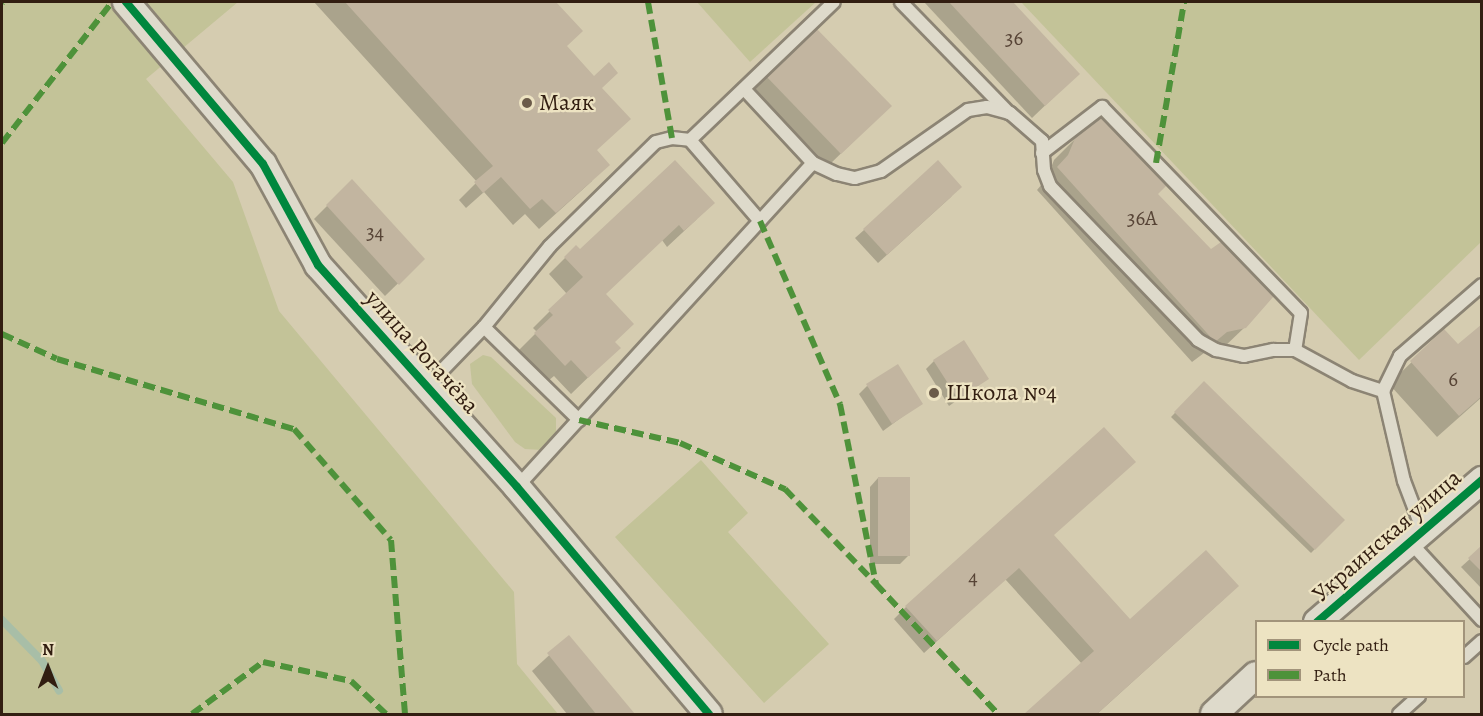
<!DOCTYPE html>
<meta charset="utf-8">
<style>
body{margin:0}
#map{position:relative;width:1483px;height:716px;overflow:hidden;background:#d5ccb0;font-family:Alegreya,serif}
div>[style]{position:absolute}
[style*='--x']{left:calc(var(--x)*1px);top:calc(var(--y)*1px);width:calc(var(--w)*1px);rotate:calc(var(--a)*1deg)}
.green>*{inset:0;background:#c3c398}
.shadow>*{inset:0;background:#0003}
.stream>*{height:8px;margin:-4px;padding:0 4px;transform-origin:4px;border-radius:4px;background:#a8bea7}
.building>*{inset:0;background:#c2b5a0}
.roads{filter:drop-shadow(2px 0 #8c8474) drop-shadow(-2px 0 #8c8474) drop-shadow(0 2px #8c8474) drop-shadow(0 -2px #8c8474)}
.lane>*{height:12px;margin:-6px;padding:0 6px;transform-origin:6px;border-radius:6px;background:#dedacb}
.street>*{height:26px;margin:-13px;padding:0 13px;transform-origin:13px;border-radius:13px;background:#dedacb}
.quiet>*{height:6px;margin-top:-3px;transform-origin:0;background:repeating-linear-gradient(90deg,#4e923a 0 12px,transparent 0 18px)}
.cycleway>*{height:8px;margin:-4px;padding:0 4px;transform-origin:4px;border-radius:4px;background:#00873e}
.dots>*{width:16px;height:16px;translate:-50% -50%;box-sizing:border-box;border:3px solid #ede3c2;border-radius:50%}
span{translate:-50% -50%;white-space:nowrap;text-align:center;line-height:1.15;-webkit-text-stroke:4.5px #ede3c2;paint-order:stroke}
.number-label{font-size:21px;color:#574436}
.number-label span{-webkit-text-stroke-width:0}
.poi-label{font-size:24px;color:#321e11}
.left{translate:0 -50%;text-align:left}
.street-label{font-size:24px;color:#321e11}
.frame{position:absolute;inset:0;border:3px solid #321e11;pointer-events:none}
.legend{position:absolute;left:1255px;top:620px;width:210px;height:78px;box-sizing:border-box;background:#ede3c2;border:2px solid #a2947b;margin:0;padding:8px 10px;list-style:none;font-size:18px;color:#321e11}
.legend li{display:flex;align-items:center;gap:12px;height:30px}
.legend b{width:30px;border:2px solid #a2947b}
.north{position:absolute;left:18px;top:638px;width:60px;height:60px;-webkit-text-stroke:4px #ede3c2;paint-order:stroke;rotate:0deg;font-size:16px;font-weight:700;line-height:24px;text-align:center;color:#321e11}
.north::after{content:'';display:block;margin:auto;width:21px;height:27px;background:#321e11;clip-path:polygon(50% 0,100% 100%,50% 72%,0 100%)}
</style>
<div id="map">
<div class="green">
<i style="clip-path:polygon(2px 2px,238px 2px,146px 79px,233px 182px,279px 311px,514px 592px,517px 664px,558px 714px,2px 714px)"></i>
<i style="clip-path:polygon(697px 2px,816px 2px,750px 62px)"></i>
<i style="clip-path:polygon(1021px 2px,1481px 2px,1481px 242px,1359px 360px)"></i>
<i style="clip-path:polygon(483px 355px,491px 357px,556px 418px,556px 434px,542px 450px,525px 449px,515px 442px,472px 384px,470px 364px)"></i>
<i style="clip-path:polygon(701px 460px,748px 513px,728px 532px,829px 644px,764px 703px,615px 537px)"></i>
</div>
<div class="shadow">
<i style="clip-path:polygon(314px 2px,554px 2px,581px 31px,565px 47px,601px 88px,592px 181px,539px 229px,525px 214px,513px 225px,484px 192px,466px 208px,459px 200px,477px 182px)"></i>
<i style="clip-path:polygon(924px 2px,1011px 2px,1078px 74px,1032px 118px)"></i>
<i style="clip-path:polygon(814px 28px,890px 106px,828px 166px,753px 88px)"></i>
<i style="clip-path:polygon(1077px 137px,1245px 327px,1222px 349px,1204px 353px,1192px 362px,1037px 190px,1047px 178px,1054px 160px)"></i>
<i style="clip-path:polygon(352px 181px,423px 259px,385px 296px,314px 219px)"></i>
<i style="clip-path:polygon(952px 196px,878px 263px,855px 238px,864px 230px)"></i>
<i style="clip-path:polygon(697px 219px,667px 247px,662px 240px,604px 294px,613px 342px,602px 364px,571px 394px,554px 376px,548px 381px,519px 350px,537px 332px,533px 328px,567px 294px,549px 274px,565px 258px,580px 251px)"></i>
<i style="clip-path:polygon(1482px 326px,1482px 397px,1437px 437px,1389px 384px,1444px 331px,1458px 346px)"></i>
<i style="clip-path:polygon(934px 361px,987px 379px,949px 406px,926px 369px)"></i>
<i style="clip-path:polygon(1204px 383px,1343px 520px,1311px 553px,1171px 417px)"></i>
<i style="clip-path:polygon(867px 386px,921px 403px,883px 431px,859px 394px)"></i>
<i style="clip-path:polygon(878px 478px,909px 555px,900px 564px,870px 564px,870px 487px)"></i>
<i style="clip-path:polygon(1053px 536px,1130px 621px,1224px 599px,1097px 714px,1027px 714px,1082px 664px,1005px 579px,924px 653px,894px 619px,906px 607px)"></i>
<i style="clip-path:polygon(1482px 548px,1482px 589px,1461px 567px)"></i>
<i style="clip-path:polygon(569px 637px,633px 714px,567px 714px,532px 671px)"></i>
</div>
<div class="stream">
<i style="--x:2;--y:620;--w:57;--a:45.7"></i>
<i style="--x:42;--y:661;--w:34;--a:60"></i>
</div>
<div class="building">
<i style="clip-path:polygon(345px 2px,556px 2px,583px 31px,567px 46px,594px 76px,609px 62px,618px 73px,602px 88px,631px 119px,597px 150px,610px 165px,556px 213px,542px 199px,530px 209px,501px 177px,483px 193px,474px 182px,493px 166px)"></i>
<i style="clip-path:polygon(949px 2px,1013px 2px,1080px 74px,1045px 106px)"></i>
<i style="clip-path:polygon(814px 26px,892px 106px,841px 154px,764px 74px)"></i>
<i style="clip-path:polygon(1104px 116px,1168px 184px,1158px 194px,1211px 249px,1221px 242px,1274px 296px,1246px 328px,1227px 332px,1215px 342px,1057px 167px,1068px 155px,1076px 136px)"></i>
<i style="clip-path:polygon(675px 160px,715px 203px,684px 231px,679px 225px,606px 294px,634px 324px,615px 342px,621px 348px,588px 378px,571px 360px,565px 366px,534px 333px,553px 315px,548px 310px,583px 277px,564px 257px,576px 245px,580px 249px)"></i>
<i style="clip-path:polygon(938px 160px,962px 187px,887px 255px,863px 229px)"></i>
<i style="clip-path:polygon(352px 179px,425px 259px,399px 285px,326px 205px)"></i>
<i style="clip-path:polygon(1482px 324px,1482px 396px,1459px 416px,1410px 361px,1444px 329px,1458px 344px)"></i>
<i style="clip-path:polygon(964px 340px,989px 379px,958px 399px,933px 360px)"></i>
<i style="clip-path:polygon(898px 364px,923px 404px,892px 424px,866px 384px)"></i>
<i style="clip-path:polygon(1204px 381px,1345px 520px,1315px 550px,1174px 412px)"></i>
<i style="clip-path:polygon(1104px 427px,1136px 462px,1054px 535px,1130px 619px,1206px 550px,1239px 586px,1097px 714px,1024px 714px,1094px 651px,1019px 568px,937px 641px,905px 606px)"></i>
<i style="clip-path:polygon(878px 477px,910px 477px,910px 556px,878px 556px)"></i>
<i style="clip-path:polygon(1482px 545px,1482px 572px,1468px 558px)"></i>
<i style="clip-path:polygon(569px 635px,635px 714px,596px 714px,547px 653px)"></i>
</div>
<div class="roads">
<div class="lane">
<i style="--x:901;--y:2;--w:155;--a:45.8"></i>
<i style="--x:744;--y:89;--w:101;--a:47"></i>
<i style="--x:690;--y:140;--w:107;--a:49.2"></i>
<i style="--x:1042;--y:153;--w:76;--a:-37.5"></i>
<i style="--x:1102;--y:107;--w:286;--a:46"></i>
<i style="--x:1301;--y:313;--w:37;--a:99"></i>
<i style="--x:484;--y:327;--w:133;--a:44.4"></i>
<i style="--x:427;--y:386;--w:82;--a:-46"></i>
<i style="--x:484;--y:327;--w:104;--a:-50.8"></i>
<i style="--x:550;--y:246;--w:148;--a:-44.5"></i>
<i style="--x:656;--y:142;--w:16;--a:-14"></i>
<i style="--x:672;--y:138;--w:18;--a:6"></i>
<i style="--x:690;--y:140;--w:199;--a:-43.8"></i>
<i style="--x:1383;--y:391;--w:39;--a:-64"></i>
<i style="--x:1400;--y:356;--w:108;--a:-40.9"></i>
<i style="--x:517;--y:487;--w:439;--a:-47.6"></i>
<i style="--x:813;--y:163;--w:26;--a:25"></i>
<i style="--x:837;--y:174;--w:18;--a:13"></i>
<i style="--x:855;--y:178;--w:27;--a:-15"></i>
<i style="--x:881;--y:171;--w:106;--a:-35"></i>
<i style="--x:968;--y:110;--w:19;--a:-9"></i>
<i style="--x:987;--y:107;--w:24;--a:15"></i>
<i style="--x:1010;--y:113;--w:43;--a:41.2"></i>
<i style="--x:1042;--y:141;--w:29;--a:86"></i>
<i style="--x:1044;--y:170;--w:17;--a:69"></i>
<i style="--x:1050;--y:186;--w:214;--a:46.1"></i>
<i style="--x:1198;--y:340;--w:21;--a:29"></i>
<i style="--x:1216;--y:350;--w:29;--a:12"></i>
<i style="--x:1244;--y:356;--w:30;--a:-12"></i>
<i style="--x:1273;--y:350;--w:22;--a:0"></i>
<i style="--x:1295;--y:350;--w:65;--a:28.5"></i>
<i style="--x:1352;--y:381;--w:33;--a:18"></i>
<i style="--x:1383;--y:391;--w:92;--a:76.9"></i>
<i style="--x:1404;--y:481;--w:53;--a:69.2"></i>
<i style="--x:1410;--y:542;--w:106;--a:47.3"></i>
<i style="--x:1464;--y:657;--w:24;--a:-42"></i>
<i style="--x:1399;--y:714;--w:27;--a:-42"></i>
</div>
<div class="street">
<i style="--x:126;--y:2;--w:212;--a:49.8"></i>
<i style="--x:263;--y:164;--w:115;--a:61.4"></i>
<i style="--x:318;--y:265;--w:298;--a:48.1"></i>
<i style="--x:517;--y:487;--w:297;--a:49.8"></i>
<i style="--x:1317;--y:622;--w:218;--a:-40.7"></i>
<i style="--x:1214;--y:714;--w:57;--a:-42.9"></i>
</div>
</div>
<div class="quiet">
<i style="--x:648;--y:2;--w:138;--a:80"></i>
<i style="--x:2;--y:3;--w:1;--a:-45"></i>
<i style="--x:2;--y:143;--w:179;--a:-52"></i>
<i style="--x:1156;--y:163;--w:163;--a:-80.1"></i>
<i style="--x:760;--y:221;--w:200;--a:66.4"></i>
<i style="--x:840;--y:404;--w:184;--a:78.7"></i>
<i style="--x:876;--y:584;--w:178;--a:46.8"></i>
<i style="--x:2;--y:334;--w:60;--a:24.4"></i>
<i style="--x:57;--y:359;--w:247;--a:16.5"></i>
<i style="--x:294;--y:429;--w:147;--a:48.9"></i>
<i style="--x:391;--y:540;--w:175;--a:85.4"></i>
<i style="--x:579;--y:420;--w:104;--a:12.8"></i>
<i style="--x:680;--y:443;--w:115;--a:23.7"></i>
<i style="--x:785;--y:489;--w:132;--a:46.2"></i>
<i style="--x:192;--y:714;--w:88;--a:-36.2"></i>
<i style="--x:263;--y:662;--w:90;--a:12.2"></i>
<i style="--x:351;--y:681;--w:48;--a:43.3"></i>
</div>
<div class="cycleway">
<i style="--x:126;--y:2;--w:212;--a:49.8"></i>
<i style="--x:263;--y:164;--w:115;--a:61.4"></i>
<i style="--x:318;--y:265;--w:298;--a:48.1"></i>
<i style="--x:517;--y:487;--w:297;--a:49.8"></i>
<i style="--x:1317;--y:622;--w:218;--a:-40.7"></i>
</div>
<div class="dots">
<i style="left:527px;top:103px;background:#6b5b49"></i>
<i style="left:934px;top:393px;background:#6b5b49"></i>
</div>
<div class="number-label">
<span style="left:1014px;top:38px">36</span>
<span style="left:1142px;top:218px">36А</span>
<span style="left:375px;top:232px">34</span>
<span style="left:1453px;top:379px">6</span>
<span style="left:973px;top:577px">4</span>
</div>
<div class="poi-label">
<span class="left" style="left:539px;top:103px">Маяк</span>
<span class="left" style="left:946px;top:393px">Школа №4</span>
</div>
<div class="street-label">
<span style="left:422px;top:352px;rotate:48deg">улица Рогачёва</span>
<span style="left:1387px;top:536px;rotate:-41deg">Украинская улица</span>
</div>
<div class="frame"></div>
<ul class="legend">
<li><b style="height:8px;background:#00873e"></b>Cycle path</li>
<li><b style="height:8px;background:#4e923a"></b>Path</li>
</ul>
<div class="north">N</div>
</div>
